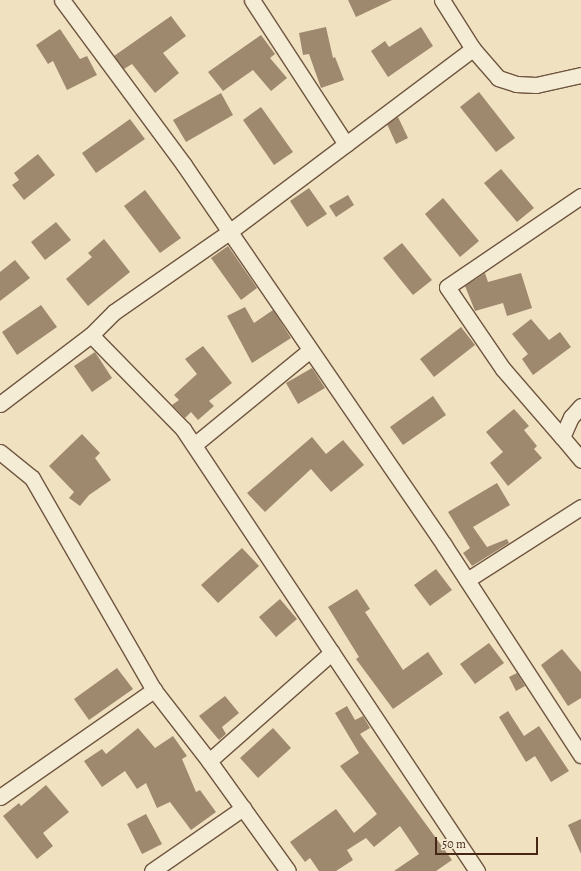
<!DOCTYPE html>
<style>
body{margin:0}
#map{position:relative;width:581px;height:871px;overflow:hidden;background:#f0e1c0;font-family:Alegreya,serif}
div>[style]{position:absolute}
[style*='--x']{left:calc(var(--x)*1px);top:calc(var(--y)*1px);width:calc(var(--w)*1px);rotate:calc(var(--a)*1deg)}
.building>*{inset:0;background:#9e886e}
.roads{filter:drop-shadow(1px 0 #705640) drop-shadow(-1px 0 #705640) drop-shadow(0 1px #705640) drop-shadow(0 -1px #705640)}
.street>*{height:15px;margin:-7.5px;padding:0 7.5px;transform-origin:7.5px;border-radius:7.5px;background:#f5ecd6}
span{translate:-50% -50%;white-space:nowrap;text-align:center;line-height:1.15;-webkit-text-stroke:3px #f5ecd6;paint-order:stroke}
.scale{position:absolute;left:435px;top:837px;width:103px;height:18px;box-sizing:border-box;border:2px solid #462716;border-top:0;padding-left:5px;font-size:12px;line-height:14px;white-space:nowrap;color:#462716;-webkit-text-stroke:3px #f5ecd6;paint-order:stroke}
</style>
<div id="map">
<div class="building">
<i style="clip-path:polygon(348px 0,392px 0,356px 17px)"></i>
<i style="clip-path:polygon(171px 16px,186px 36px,163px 53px,179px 73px,155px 93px,132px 64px,124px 69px,114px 56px)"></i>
<i style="clip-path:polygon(326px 27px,333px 58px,335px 57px,344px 80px,321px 88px,309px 54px,303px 55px,299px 33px)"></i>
<i style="clip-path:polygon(421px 27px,433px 46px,388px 77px,371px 51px,385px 41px,389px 47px)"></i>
<i style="clip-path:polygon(60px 29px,80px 59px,87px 56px,97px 75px,67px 90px,53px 61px,48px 64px,36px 45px)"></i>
<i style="clip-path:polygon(261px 35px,275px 54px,270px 58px,287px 78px,271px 91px,253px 70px,223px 91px,208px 72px)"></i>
<i style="clip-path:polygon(479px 92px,515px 138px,496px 152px,460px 107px)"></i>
<i style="clip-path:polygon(221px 93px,233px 115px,186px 142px,173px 120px)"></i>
<i style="clip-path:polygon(261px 107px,293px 152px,274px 165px,243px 120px)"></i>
<i style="clip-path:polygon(398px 117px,408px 138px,396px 144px,387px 124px)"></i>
<i style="clip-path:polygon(130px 119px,145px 139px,96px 173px,82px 153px)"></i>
<i style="clip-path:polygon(38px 154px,55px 175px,24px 200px,12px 185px,19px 180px,14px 173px)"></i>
<i style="clip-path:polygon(501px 169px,534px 208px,517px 222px,484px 183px)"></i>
<i style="clip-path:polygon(309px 188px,327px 214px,307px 227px,290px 201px)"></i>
<i style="clip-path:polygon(145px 190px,181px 238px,160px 253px,124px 206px)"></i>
<i style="clip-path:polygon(348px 195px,354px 205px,336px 217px,329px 206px)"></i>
<i style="clip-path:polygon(443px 198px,479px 241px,460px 257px,425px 214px)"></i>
<i style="clip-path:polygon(56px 222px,71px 240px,45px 260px,31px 242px)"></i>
<i style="clip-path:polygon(104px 239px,130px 272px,88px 306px,66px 279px,92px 257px,88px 253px)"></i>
<i style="clip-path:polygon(402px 243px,432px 280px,413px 295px,383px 258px)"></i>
<i style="clip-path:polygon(228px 246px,257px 288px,241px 300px,211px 258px)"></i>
<i style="clip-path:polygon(15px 260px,30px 278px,0 301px,0 272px)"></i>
<i style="clip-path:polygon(485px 273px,488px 282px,521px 273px,532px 308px,507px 316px,503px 303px,475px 311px,465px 286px)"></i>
<i style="clip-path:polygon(41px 305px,57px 327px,17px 355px,2px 332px)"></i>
<i style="clip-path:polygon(245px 307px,254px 323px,273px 310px,291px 338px,252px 363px,227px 316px)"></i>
<i style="clip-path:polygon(531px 319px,549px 340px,560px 332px,571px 347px,533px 375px,522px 359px,528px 354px,512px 334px)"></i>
<i style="clip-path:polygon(461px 327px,475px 345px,434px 377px,420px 359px)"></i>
<i style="clip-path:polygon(203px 346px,232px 383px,209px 401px,214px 406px,198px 420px,191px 412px,185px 418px,172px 405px,179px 400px,174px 395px,197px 374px,185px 359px)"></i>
<i style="clip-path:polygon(95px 352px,112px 378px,92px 392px,74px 366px)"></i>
<i style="clip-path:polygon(312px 368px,325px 388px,298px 404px,286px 383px)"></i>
<i style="clip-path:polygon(433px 396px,446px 415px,403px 445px,390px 427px)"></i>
<i style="clip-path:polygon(514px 409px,529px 426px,524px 430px,537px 446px,534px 449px,542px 458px,508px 486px,490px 463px,503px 452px,486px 432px)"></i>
<i style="clip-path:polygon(82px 434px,100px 453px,95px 458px,111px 480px,89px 495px,80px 506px,69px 498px,74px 492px,49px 466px)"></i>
<i style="clip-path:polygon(312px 437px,326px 454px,343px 440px,364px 465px,331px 492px,311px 469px,265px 512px,247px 493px)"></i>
<i style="clip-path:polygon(497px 483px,510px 505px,473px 527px,487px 547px,507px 539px,509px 543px,472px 566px,463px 553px,470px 548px,448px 512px)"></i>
<i style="clip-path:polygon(242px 548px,259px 566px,218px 603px,201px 585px)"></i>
<i style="clip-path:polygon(436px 569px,452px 590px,430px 606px,414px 585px)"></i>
<i style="clip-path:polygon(357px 589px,370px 609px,365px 612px,403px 670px,428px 652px,443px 674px,393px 709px,356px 659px,359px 657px,328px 607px)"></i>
<i style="clip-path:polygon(280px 599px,297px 619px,276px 637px,259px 617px)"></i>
<i style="clip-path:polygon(489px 643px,504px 663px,475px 684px,460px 664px)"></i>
<i style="clip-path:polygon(562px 649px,581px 672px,581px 698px,568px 706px,541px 665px)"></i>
<i style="clip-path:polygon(117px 668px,133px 689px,89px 720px,74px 699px)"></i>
<i style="clip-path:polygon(517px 673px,525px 686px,516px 691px,509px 677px)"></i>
<i style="clip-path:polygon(225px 696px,239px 713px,222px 727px,226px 734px,219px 740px,199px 716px)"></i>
<i style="clip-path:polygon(347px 706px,355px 720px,363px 716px,370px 728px,360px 734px,452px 860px,436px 871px,394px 871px,419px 854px,400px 826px,374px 847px,366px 838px,347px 850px,353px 860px,336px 871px,319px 871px,310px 858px,305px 862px,290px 842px,336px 809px,354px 833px,377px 814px,340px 766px,359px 753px,335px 713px)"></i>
<i style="clip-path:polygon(508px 711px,524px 736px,539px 726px,569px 771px,551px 782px,535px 756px,526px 762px,499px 717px)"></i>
<i style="clip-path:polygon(138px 728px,155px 748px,173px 736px,187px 756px,182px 759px,196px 792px,200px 790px,216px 812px,191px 830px,170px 802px,157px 808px,146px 783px,137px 789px,125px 771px,102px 787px,84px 761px,102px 749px,106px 754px)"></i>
<i style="clip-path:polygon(273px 728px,291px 748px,258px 778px,240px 758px)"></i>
<i style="clip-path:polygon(46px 785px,69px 812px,43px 833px,53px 846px,37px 859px,3px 816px,19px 803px,21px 806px)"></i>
<i style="clip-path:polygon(146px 814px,162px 844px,142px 854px,127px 824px)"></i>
<i style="clip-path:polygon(581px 819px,581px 854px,568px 825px)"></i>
</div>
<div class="roads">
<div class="street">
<i style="--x:62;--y:0;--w:205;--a:53.5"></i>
<i style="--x:184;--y:165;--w:460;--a:55.6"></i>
<i style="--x:444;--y:545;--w:251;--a:56.9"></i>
<i style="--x:252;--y:0;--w:172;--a:56.9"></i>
<i style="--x:442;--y:0;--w:58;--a:57.7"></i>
<i style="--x:473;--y:49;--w:38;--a:49"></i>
<i style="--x:498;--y:78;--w:19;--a:18"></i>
<i style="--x:516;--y:84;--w:20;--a:3"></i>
<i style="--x:536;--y:85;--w:46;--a:-12.5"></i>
<i style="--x:91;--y:335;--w:33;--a:-45"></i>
<i style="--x:114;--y:312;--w:140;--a:-34.8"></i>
<i style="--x:229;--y:232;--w:305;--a:-36.9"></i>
<i style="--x:0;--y:404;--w:114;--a:-37.2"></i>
<i style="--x:91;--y:335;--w:132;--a:45.6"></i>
<i style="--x:183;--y:429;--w:531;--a:56.37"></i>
<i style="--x:581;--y:406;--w:15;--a:132"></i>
<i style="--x:571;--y:417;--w:22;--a:114"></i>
<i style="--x:562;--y:437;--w:30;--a:50"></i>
<i style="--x:562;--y:437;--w:90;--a:-130.9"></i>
<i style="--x:503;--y:369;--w:99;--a:-124.3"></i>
<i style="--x:447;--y:287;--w:162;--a:-34.2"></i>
<i style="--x:194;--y:445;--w:150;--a:-39.3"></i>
<i style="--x:0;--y:452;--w:41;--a:39.1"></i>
<i style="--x:32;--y:478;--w:245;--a:60.1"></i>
<i style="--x:154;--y:690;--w:90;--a:52.2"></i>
<i style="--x:209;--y:761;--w:135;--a:54.3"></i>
<i style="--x:467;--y:580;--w:135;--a:-32.6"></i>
<i style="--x:209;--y:761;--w:164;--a:-41.5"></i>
<i style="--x:0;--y:797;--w:188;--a:-34.8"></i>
<i style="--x:152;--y:871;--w:111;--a:-34.7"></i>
</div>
</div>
<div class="scale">50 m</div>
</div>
